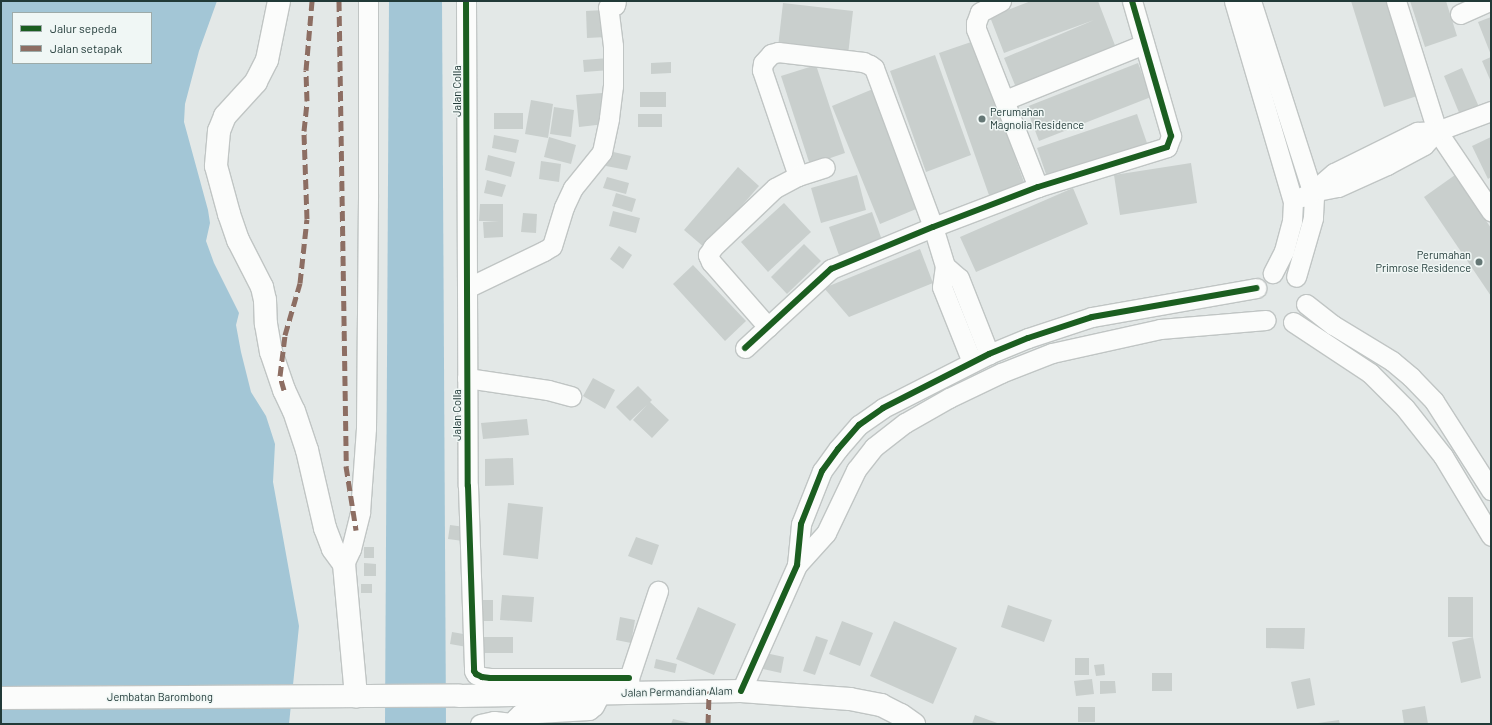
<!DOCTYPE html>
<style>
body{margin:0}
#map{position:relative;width:1492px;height:725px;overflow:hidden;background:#e3e8e7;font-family:Barlow,sans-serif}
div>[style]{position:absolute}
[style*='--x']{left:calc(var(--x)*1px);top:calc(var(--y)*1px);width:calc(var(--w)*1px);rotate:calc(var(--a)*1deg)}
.water>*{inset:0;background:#a3c6d6}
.building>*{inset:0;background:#c9cfcd}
.roads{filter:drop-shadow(1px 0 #c0c5c4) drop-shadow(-1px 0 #c0c5c4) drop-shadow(0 1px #c0c5c4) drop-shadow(0 -1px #c0c5c4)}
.minor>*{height:19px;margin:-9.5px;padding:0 9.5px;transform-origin:9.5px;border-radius:9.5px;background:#fbfcfb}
.tertiary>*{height:22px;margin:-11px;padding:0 11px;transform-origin:11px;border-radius:11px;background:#fbfcfb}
.secondary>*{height:22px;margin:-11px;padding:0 11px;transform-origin:11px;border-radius:11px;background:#fbfcfb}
.quiet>*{height:5px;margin-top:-2.5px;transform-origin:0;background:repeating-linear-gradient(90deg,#8d6e63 0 10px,transparent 0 15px)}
.cycleway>*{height:6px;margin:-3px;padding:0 3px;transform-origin:3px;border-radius:3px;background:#1b5e20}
.dots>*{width:11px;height:11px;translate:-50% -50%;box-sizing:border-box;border:2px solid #f0f7f5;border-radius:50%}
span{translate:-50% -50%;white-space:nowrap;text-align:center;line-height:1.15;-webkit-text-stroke:3px #f0f7f5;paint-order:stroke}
.street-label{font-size:11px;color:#213a38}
.poi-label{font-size:11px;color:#213a38}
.left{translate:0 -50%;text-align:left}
.right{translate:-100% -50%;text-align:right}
.frame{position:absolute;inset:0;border:2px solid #213a38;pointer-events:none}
.legend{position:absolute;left:12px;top:12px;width:140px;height:52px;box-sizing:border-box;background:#f0f7f5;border:1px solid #9daba9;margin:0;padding:5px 7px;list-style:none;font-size:12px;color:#213a38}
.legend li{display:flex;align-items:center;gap:8px;height:20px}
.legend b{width:20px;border:1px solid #9daba9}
</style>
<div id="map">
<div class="water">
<i style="clip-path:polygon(evenodd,1px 1px,217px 1px,199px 51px,185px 104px,184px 122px,208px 210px,210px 223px,206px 241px,214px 263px,239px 313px,236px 325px,241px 352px,251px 392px,266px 416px,275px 444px,273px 482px,299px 626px,289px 724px,1px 724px,1px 1px,13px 13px,151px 13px,151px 63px,13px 63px,13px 13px)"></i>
<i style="clip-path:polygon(389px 1px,442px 1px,446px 724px,385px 724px)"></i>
</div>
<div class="building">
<i style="clip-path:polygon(1031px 1px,1098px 1px,1116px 48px,1017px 90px,1004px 58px,1094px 20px,1004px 53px,990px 17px)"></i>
<i style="clip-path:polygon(1351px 1px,1388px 1px,1417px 96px,1384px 107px)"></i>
<i style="clip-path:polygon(1410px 1px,1446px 1px,1457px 36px,1425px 47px)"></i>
<i style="clip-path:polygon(783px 3px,853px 11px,848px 55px,778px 47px)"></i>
<i style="clip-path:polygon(605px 10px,606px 37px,587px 38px,586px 11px)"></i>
<i style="clip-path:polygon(1491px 17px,1491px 55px,1478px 22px)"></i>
<i style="clip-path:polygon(974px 41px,1025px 185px,990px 198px,939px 53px)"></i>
<i style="clip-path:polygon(935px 55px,971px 155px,926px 172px,890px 71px)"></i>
<i style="clip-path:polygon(1491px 57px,1491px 82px,1482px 61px)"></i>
<i style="clip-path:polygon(609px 58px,610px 70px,584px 72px,583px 60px)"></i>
<i style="clip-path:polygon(671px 62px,671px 73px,651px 74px,651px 63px)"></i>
<i style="clip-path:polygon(1138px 63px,1151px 97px,1039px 141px,1026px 107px)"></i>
<i style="clip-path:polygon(816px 65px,845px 153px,810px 165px,781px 76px)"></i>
<i style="clip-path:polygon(1462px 68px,1479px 107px,1460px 115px,1444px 76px)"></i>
<i style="clip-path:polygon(873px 89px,921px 207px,880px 224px,832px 106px)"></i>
<i style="clip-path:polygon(640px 92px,666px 92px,666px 107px,640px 107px)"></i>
<i style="clip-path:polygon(602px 93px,605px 124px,579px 127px,576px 95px)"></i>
<i style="clip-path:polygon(531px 100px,553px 104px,548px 138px,525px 134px)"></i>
<i style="clip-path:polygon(554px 107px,574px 110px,571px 137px,550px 134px)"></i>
<i style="clip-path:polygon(494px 113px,523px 113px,523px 129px,494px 129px)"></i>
<i style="clip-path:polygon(638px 114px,662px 114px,662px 127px,638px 127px)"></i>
<i style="clip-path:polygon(1137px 114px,1148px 146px,1048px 180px,1037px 148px)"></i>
<i style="clip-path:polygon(494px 135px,519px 140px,516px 153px,492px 148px)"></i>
<i style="clip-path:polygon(549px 137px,576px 145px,571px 164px,544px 157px)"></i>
<i style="clip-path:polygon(1491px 137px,1491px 177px,1488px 179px,1472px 146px)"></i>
<i style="clip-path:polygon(609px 151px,631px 156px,627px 170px,606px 166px)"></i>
<i style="clip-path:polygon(488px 155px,515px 162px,511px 177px,485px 170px)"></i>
<i style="clip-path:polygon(541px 161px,561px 164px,559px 182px,539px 179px)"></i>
<i style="clip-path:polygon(1191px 163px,1197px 203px,1120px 215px,1114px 175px)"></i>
<i style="clip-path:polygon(738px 167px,759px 186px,705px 248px,684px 230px)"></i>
<i style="clip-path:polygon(857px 175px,866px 210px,821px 223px,811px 188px)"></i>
<i style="clip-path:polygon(1455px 175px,1491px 228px,1491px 296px,1424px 197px)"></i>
<i style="clip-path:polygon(607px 177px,629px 183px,626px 194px,603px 188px)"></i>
<i style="clip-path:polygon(487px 180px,506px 185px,502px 197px,484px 193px)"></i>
<i style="clip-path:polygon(1073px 188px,1088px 224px,976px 272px,960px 237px)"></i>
<i style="clip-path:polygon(616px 193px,636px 199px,632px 212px,612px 206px)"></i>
<i style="clip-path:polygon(784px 203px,811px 232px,768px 272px,741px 242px)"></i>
<i style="clip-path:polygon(480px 204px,503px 204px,503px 237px,484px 238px,483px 222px,499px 221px,479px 221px)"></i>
<i style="clip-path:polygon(613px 211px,640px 218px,636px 233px,609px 226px)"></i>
<i style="clip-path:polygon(872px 212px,883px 243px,840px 258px,829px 227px)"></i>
<i style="clip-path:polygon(523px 213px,537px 214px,536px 233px,521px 232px)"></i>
<i style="clip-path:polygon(804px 244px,821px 261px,787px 294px,771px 277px)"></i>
<i style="clip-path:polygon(619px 246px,632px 255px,623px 269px,610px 259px)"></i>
<i style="clip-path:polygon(920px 249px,933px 283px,849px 317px,824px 288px)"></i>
<i style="clip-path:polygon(693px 265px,746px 321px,725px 341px,673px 284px)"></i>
<i style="clip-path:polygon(593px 378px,615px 390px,605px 409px,583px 396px)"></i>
<i style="clip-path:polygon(638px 386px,652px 400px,650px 402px,669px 420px,652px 438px,633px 420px,647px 405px,630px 421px,616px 407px)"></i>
<i style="clip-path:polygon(527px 419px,529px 435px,483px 439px,481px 423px)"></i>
<i style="clip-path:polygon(513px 458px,514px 485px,485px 486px,485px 459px)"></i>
<i style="clip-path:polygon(508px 503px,543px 507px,538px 559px,503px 555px)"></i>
<i style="clip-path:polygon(450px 525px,465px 527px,463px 541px,448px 539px)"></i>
<i style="clip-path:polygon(636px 537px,659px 545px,652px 565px,628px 556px)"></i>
<i style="clip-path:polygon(364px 547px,374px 547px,374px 558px,364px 558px)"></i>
<i style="clip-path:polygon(364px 563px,376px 564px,376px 576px,364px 576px)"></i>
<i style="clip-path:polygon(361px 584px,372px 584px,372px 593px,361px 593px)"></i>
<i style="clip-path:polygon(502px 595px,534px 597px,532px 622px,500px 620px)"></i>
<i style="clip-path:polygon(1448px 597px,1473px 597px,1473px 637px,1481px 678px,1461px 683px,1452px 642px,1473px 637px,1448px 637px)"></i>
<i style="clip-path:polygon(480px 600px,493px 600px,493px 621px,480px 621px)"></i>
<i style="clip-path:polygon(1008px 605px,1052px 620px,1044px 642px,1001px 627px)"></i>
<i style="clip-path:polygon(698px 607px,736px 624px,714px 675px,676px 659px)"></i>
<i style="clip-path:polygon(620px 617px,635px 620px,631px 643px,616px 640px)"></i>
<i style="clip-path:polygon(842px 621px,873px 633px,860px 666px,829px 654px)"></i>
<i style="clip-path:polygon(894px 621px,957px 648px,933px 704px,870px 676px)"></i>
<i style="clip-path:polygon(1266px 628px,1305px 628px,1304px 649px,1266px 648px)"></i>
<i style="clip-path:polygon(452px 632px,469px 635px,467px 647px,450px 644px)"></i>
<i style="clip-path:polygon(816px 636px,828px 640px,815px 675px,803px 671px)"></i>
<i style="clip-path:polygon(480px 637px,513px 637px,513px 653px,480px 653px)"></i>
<i style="clip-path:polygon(761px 652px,784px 657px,781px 673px,758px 668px)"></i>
<i style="clip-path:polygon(1075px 658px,1089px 658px,1089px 675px,1075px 675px)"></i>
<i style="clip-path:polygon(656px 659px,677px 664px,675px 673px,654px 668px)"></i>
<i style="clip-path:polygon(1104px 664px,1105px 675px,1096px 676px,1094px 665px)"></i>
<i style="clip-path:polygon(1152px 673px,1172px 673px,1172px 691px,1152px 691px)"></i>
<i style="clip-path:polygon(1310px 678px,1315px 705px,1297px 709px,1291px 682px)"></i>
<i style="clip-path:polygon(1092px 679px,1094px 694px,1076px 696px,1074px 681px)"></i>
<i style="clip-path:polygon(1100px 681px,1115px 681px,1116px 693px,1100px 694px)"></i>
<i style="clip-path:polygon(1425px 706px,1428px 724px,1404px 724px,1402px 710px)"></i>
<i style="clip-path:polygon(1078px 707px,1095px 707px,1095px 722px,1078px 722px)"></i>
<i style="clip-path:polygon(975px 715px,1000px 724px,972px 724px)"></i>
<i style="clip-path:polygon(673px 719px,690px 723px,690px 724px,671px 724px)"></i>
<i style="clip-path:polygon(1339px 720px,1340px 724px,1318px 724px,1318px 723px)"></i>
</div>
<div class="roads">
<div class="minor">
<i style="--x:466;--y:1;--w:485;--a:89.8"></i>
<i style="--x:468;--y:486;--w:185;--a:88.1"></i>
<i style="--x:474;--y:671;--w:4;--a:56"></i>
<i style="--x:476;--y:674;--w:7;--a:27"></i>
<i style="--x:482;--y:677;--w:8;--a:7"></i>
<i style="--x:490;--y:678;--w:139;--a:0"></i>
<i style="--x:1001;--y:1;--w:24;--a:152"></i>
<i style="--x:980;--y:12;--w:12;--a:110"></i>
<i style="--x:976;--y:23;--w:6;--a:90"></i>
<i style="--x:976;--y:29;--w:170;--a:68.6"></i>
<i style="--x:1234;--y:1;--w:209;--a:73.6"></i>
<i style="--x:1293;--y:202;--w:19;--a:93"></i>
<i style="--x:1292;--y:221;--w:31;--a:105"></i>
<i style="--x:1284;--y:251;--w:25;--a:117"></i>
<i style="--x:1251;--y:1;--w:206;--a:72.2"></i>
<i style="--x:1314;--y:197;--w:21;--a:93"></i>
<i style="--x:1313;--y:218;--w:61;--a:106.1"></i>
<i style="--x:1396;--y:1;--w:136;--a:72.5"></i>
<i style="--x:1437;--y:131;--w:97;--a:56"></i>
<i style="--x:1460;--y:14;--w:32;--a:-24"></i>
<i style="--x:1005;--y:100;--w:150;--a:-21.9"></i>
<i style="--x:798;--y:176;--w:112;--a:-108.8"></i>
<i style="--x:762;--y:70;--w:7;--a:-82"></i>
<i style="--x:763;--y:63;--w:12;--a:-48"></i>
<i style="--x:771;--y:54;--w:7;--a:-16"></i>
<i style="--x:778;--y:52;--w:86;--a:6.7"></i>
<i style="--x:863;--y:62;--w:8;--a:23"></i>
<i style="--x:870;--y:65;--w:5;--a:37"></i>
<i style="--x:874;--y:68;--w:170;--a:69.6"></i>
<i style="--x:933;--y:227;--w:41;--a:72.9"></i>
<i style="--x:945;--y:266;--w:21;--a:98"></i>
<i style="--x:942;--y:287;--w:81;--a:68.2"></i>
<i style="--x:1312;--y:192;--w:26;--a:-11"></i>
<i style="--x:1338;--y:187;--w:54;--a:-24.2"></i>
<i style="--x:1387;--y:165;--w:42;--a:-28.4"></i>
<i style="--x:1424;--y:145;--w:19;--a:-47"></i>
<i style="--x:1302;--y:197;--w:11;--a:-27"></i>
<i style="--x:1312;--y:192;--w:29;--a:-41"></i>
<i style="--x:1334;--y:173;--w:93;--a:-26.3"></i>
<i style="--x:1417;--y:132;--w:20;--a:-3"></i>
<i style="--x:1437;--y:131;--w:58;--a:-20.3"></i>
<i style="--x:945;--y:266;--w:18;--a:41"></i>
<i style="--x:959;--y:278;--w:82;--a:68.5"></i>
<i style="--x:467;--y:288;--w:85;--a:-25.7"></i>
<i style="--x:544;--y:251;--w:9;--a:-32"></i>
<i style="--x:552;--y:246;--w:41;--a:-72.9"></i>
<i style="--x:564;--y:207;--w:21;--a:-65"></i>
<i style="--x:573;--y:188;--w:46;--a:-51.1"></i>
<i style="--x:602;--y:152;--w:35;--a:-78"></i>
<i style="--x:609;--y:118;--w:32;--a:-83"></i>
<i style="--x:613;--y:86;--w:40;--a:-90"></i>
<i style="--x:613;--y:46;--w:39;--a:-97"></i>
<i style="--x:608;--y:7;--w:7;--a:-16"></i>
<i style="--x:615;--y:5;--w:4;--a:-76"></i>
<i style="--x:1306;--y:304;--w:34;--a:38"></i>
<i style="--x:1333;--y:325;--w:69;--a:31.4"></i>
<i style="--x:1392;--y:361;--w:25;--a:40"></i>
<i style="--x:1411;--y:377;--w:33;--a:46"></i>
<i style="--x:1434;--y:401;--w:106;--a:57.4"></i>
<i style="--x:1293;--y:322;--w:92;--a:33.5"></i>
<i style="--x:1370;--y:373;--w:49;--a:45"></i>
<i style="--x:1405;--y:408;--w:61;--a:51.6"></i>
<i style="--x:1443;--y:456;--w:93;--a:59"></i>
<i style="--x:768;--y:327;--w:86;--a:-131.2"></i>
<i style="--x:711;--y:262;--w:8;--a:-113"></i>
<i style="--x:708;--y:255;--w:9;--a:-58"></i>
<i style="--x:713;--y:247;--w:86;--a:-43.6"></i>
<i style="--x:775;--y:188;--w:26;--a:-28"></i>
<i style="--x:798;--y:176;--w:28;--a:-18"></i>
<i style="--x:745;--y:348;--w:117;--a:-42.6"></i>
<i style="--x:831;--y:269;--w:110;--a:-22.4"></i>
<i style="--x:933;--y:227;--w:112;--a:-20.9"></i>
<i style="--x:1038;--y:187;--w:135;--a:-17.2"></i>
<i style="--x:1167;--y:147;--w:12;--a:-70"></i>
<i style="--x:1171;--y:136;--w:141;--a:-106.1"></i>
<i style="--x:467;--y:378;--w:82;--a:8.4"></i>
<i style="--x:548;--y:390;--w:24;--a:15"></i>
<i style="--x:344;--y:564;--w:17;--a:-65"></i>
<i style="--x:351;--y:549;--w:38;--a:-76"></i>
<i style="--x:360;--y:512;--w:84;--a:-85.9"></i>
<i style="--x:366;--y:428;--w:234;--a:-89.5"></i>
<i style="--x:368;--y:194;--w:193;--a:-90"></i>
<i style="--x:797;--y:565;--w:43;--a:-47.8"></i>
<i style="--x:826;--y:533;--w:70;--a:-64.5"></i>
<i style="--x:856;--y:470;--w:29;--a:-52"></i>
<i style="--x:874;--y:447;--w:39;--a:-38"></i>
<i style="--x:905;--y:423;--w:51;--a:-29.6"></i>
<i style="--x:949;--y:398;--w:58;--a:-25.7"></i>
<i style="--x:1001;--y:373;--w:55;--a:-21.4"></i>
<i style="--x:1052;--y:353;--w:111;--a:-12.5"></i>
<i style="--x:1160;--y:329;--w:106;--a:-4.9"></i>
<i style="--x:630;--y:691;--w:13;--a:-94"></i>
<i style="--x:629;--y:678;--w:92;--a:-71.6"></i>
<i style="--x:741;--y:691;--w:138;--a:-66"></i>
<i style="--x:797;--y:565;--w:41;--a:-84.4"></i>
<i style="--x:801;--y:524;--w:57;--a:-68.4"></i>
<i style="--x:822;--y:471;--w:27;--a:-54"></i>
<i style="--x:838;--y:449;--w:32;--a:-49"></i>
<i style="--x:859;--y:425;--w:29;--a:-35"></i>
<i style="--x:883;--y:408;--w:119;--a:-27"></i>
<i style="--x:989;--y:354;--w:42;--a:-22.3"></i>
<i style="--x:1028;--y:338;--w:67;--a:-18.2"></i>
<i style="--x:1092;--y:317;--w:167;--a:-10"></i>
<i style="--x:480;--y:724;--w:14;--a:-12"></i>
<i style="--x:494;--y:721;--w:20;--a:6"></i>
<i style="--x:514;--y:724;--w:6;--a:-72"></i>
<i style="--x:516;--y:718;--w:6;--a:-45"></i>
<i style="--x:520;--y:714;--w:69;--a:-3.3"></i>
<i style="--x:589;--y:710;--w:6;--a:-39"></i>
<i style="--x:594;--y:706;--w:13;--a:-63"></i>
</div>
<div class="tertiary">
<i style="--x:279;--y:1;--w:60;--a:101.5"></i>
<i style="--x:267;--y:60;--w:25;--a:117"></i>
<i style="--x:256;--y:82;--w:46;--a:132.4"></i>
<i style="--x:225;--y:116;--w:16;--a:112"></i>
<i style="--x:219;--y:131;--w:35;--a:95"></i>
<i style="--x:216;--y:166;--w:50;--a:74.8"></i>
<i style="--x:229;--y:214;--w:28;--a:71"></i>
<i style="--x:238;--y:240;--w:53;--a:62.9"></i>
<i style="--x:262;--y:287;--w:13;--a:77"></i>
<i style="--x:265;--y:300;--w:24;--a:88"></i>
<i style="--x:266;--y:324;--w:28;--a:80"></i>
<i style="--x:271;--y:352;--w:40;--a:71.1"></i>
<i style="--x:284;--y:390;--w:23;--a:65"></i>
<i style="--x:294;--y:411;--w:41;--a:71.6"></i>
<i style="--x:307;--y:450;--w:80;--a:77"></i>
<i style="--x:325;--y:528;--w:22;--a:69"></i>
<i style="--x:333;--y:549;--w:19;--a:54"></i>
<i style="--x:344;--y:564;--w:133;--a:84.8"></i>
</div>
<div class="secondary">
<i style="--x:1;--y:698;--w:458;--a:-0.3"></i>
<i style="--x:459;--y:696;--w:282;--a:-1"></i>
<i style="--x:741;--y:691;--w:109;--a:4.2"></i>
<i style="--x:850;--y:699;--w:32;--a:11"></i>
<i style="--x:881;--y:705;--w:22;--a:27"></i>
<i style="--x:901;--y:715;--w:16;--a:35"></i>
</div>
</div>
<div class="quiet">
<i style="--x:339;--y:1;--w:465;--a:89.1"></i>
<i style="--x:346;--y:466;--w:65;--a:81.1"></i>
<i style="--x:284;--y:390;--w:15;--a:-106"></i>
<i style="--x:280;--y:376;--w:41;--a:-83"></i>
<i style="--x:285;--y:335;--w:54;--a:-73.9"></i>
<i style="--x:300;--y:283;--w:64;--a:-83.8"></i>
<i style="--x:307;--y:219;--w:88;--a:-92"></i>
<i style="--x:304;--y:131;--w:30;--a:-84"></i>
<i style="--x:307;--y:101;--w:31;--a:-92"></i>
<i style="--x:306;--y:70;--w:69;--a:-85"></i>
<i style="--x:708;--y:724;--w:33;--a:-88"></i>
</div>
<div class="cycleway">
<i style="--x:466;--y:1;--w:485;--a:89.8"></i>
<i style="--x:468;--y:486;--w:185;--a:88.1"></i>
<i style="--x:474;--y:671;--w:4;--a:56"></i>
<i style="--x:476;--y:674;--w:7;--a:27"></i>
<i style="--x:482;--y:677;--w:8;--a:7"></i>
<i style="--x:490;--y:678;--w:139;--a:0"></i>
<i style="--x:745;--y:348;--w:117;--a:-42.6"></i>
<i style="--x:831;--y:269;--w:110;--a:-22.4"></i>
<i style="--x:933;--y:227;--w:112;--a:-20.9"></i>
<i style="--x:1038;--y:187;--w:135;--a:-17.2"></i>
<i style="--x:1167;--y:147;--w:12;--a:-70"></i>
<i style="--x:1171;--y:136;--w:141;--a:-106.1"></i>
<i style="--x:741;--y:691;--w:138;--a:-66"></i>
<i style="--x:797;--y:565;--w:41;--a:-84.4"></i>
<i style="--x:801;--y:524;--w:57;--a:-68.4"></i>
<i style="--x:822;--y:471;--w:27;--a:-54"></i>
<i style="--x:838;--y:449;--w:32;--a:-49"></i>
<i style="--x:859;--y:425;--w:29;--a:-35"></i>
<i style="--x:883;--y:408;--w:119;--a:-27"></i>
<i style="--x:989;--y:354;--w:42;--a:-22.3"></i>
<i style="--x:1028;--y:338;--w:67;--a:-18.2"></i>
<i style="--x:1092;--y:317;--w:167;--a:-10"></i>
</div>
<div class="dots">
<i style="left:982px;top:119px;background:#657775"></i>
<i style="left:1479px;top:262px;background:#657775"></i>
</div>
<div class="street-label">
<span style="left:457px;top:91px;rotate:-90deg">Jalan Colla</span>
<span style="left:457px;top:415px;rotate:-90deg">Jalan Colla</span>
<span style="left:677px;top:692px;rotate:-1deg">Jalan Permandian Alam</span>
<span style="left:160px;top:697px">Jembatan Barombong</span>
</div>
<div class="poi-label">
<span class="left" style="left:990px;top:119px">Perumahan<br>Magnolia Residence</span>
<span class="right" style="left:1471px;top:262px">Perumahan<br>Primrose Residence</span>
</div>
<div class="frame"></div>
<ul class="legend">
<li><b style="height:5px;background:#1b5e20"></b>Jalur sepeda</li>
<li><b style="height:5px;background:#8d6e63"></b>Jalan setapak</li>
</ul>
</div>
